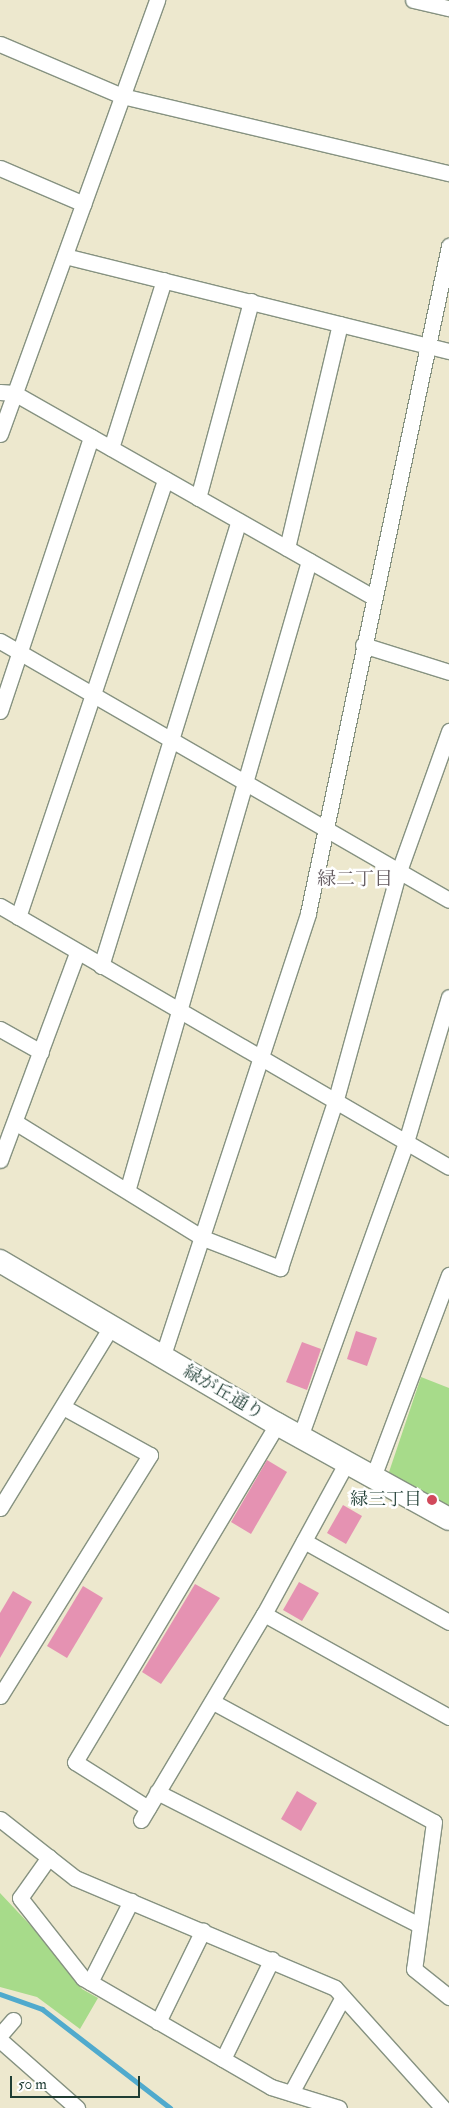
<!DOCTYPE html>
<meta charset="utf-8">
<style>
body{margin:0}
#map{position:relative;width:449px;height:2108px;overflow:hidden;background:#ede8ce;font-family:"IM FELL Double Pica","Noto Serif JP",serif}
div>[style]{position:absolute}
[style*='--x']{left:calc(var(--x)*1px);top:calc(var(--y)*1px);width:calc(var(--w)*1px);rotate:calc(var(--a)*1deg)}
.green>*{inset:0;background:#a7db8a}
.stream>*{height:5px;margin:-2.5px;padding:0 2.5px;transform-origin:2.5px;border-radius:2.5px;background:#50aacd}
.building>*{inset:0;background:#e592b2}
.roads{filter:drop-shadow(1px 0 #869281) drop-shadow(-1px 0 #869281) drop-shadow(0 1px #869281) drop-shadow(0 -1px #869281)}
.street>*{height:15px;margin:-7.5px;padding:0 7.5px;transform-origin:7.5px;border-radius:7.5px;background:#fff}
.secondary>*{height:22px;margin:-11px;padding:0 11px;transform-origin:11px;border-radius:11px;background:#fff}
.dots>*{width:14px;height:14px;translate:-50% -50%;box-sizing:border-box;border:2px solid #fff;border-radius:50%}
span{translate:-50% -50%;white-space:nowrap;text-align:center;line-height:1.15;-webkit-text-stroke:5px #fff;paint-order:stroke}
.street-label{font-size:18px;color:#1f3d34}
.poi-label{font-size:18px;color:#1f3d34}
.right{translate:-100% -50%;text-align:right}
.neighbourhood-label{font-size:19px;color:#645b60}
.scale{position:absolute;left:10px;top:2076px;width:130px;height:22px;box-sizing:border-box;border:2px solid #1f3d34;border-top:0;padding-left:6px;font-size:15px;line-height:18px;white-space:nowrap;color:#1f3d34;-webkit-text-stroke:4px #fff;paint-order:stroke}
</style>
<div id="map">
<div class="green">
<i style="clip-path:polygon(421px 1377px,449px 1388px,449px 1508px,388px 1475px)"></i>
<i style="clip-path:polygon(0 1893px,49px 1945px,82px 1989px,98px 1998px,80px 2029px,37px 1997px,0 1987px)"></i>
</div>
<div class="stream">
<i style="--x:0;--y:1994;--w:45;--a:19.7"></i>
<i style="--x:42;--y:2009;--w:162;--a:37.7"></i>
</div>
<div class="building">
<i style="clip-path:polygon(356px 1331px,377px 1338px,367px 1366px,347px 1359px)"></i>
<i style="clip-path:polygon(302px 1342px,321px 1349px,307px 1390px,286px 1382px)"></i>
<i style="clip-path:polygon(267px 1460px,287px 1472px,251px 1534px,231px 1522px)"></i>
<i style="clip-path:polygon(343px 1505px,362px 1516px,346px 1544px,327px 1533px)"></i>
<i style="clip-path:polygon(299px 1582px,319px 1593px,302px 1621px,283px 1610px)"></i>
<i style="clip-path:polygon(195px 1584px,220px 1598px,161px 1684px,142px 1672px)"></i>
<i style="clip-path:polygon(83px 1586px,103px 1598px,67px 1658px,47px 1646px)"></i>
<i style="clip-path:polygon(13px 1591px,32px 1602px,0 1658px,0 1613px)"></i>
<i style="clip-path:polygon(297px 1791px,317px 1803px,301px 1831px,281px 1819px)"></i>
</div>
<div class="roads">
<div class="street">
<i style="--x:413;--y:0;--w:37;--a:13"></i>
<i style="--x:0;--y:44;--w:133;--a:23.1"></i>
<i style="--x:122;--y:96;--w:336;--a:13.3"></i>
<i style="--x:0;--y:168;--w:91;--a:23.2"></i>
<i style="--x:65;--y:256;--w:396;--a:13.9"></i>
<i style="--x:0;--y:392;--w:14;--a:4"></i>
<i style="--x:14;--y:393;--w:413;--a:29.6"></i>
<i style="--x:0;--y:434;--w:462;--a:-70.1"></i>
<i style="--x:111;--y:448;--w:176;--a:-72.5"></i>
<i style="--x:198;--y:498;--w:204;--a:-74.9"></i>
<i style="--x:287;--y:548;--w:230;--a:-76.7"></i>
<i style="--x:0;--y:641;--w:518;--a:29.98"></i>
<i style="--x:363;--y:645;--w:90;--a:17.4"></i>
<i style="--x:0;--y:711;--w:289;--a:-71.6"></i>
<i style="--x:0;--y:906;--w:519;--a:30.17"></i>
<i style="--x:18;--y:917;--w:462;--a:-71.4"></i>
<i style="--x:101;--y:966;--w:466;--a:-72.8"></i>
<i style="--x:0;--y:1029;--w:47;--a:29.3"></i>
<i style="--x:15;--y:1122;--w:221;--a:31.7"></i>
<i style="--x:203;--y:1238;--w:83;--a:21.3"></i>
<i style="--x:280;--y:1268;--w:178;--a:-71.7"></i>
<i style="--x:336;--y:1099;--w:237;--a:-74.6"></i>
<i style="--x:399;--y:871;--w:149;--a:-70.3"></i>
<i style="--x:0;--y:1160;--w:221;--a:-69.6"></i>
<i style="--x:128;--y:1188;--w:653;--a:-73.9"></i>
<i style="--x:162;--y:1358;--w:468;--a:-71.8"></i>
<i style="--x:308;--y:913;--w:682;--a:-78.06"></i>
<i style="--x:300;--y:1437;--w:313;--a:-70.2"></i>
<i style="--x:406;--y:1142;--w:151;--a:-73.5"></i>
<i style="--x:373;--y:1477;--w:216;--a:-69.4"></i>
<i style="--x:0;--y:1508;--w:212;--a:-58.5"></i>
<i style="--x:304;--y:1541;--w:166;--a:29.2"></i>
<i style="--x:264;--y:1614;--w:212;--a:29.1"></i>
<i style="--x:0;--y:1696;--w:284;--a:-58.1"></i>
<i style="--x:150;--y:1455;--w:99;--a:-151.1"></i>
<i style="--x:213;--y:1702;--w:251;--a:28.5"></i>
<i style="--x:434;--y:1822;--w:148;--a:97.7"></i>
<i style="--x:414;--y:1969;--w:45;--a:38.7"></i>
<i style="--x:157;--y:1792;--w:294;--a:26.9"></i>
<i style="--x:148;--y:1808;--w:86;--a:-147.8"></i>
<i style="--x:75;--y:1762;--w:394;--a:-59.1"></i>
<i style="--x:0;--y:1819;--w:95;--a:38.2"></i>
<i style="--x:75;--y:1878;--w:282;--a:22.9"></i>
<i style="--x:335;--y:1988;--w:161;--a:48"></i>
<i style="--x:141;--y:1820;--w:240;--a:-59.2"></i>
<i style="--x:264;--y:1614;--w:173;--a:-61.4"></i>
<i style="--x:49;--y:1857;--w:50;--a:125.3"></i>
<i style="--x:20;--y:1898;--w:102;--a:51.8"></i>
<i style="--x:83;--y:1978;--w:217;--a:30.1"></i>
<i style="--x:271;--y:2087;--w:71;--a:17.2"></i>
<i style="--x:90;--y:1982;--w:91;--a:-63.2"></i>
<i style="--x:158;--y:2022;--w:102;--a:-63.9"></i>
<i style="--x:0;--y:2035;--w:20;--a:-49"></i>
<i style="--x:0;--y:2040;--w:103;--a:41.4"></i>
<i style="--x:223;--y:2059;--w:111;--a:-63.9"></i>
<i style="--x:291;--y:2093;--w:109;--a:-61.6"></i>
</div>
<div class="secondary">
<i style="--x:0;--y:1261;--w:321;--a:30.5"></i>
<i style="--x:277;--y:1424;--w:196;--a:28.9"></i>
</div>
</div>
<div class="dots">
<i style="left:432px;top:1500px;background:#d1495b"></i>
</div>
<div class="street-label">
<span style="left:223px;top:1393px;rotate:30deg">緑が丘通り</span>
</div>
<div class="poi-label">
<span class="right" style="left:422px;top:1500px">緑三丁目</span>
</div>
<div class="neighbourhood-label">
<span style="left:355px;top:880px">緑二丁目</span>
</div>
<div class="scale">50 m</div>
</div>
